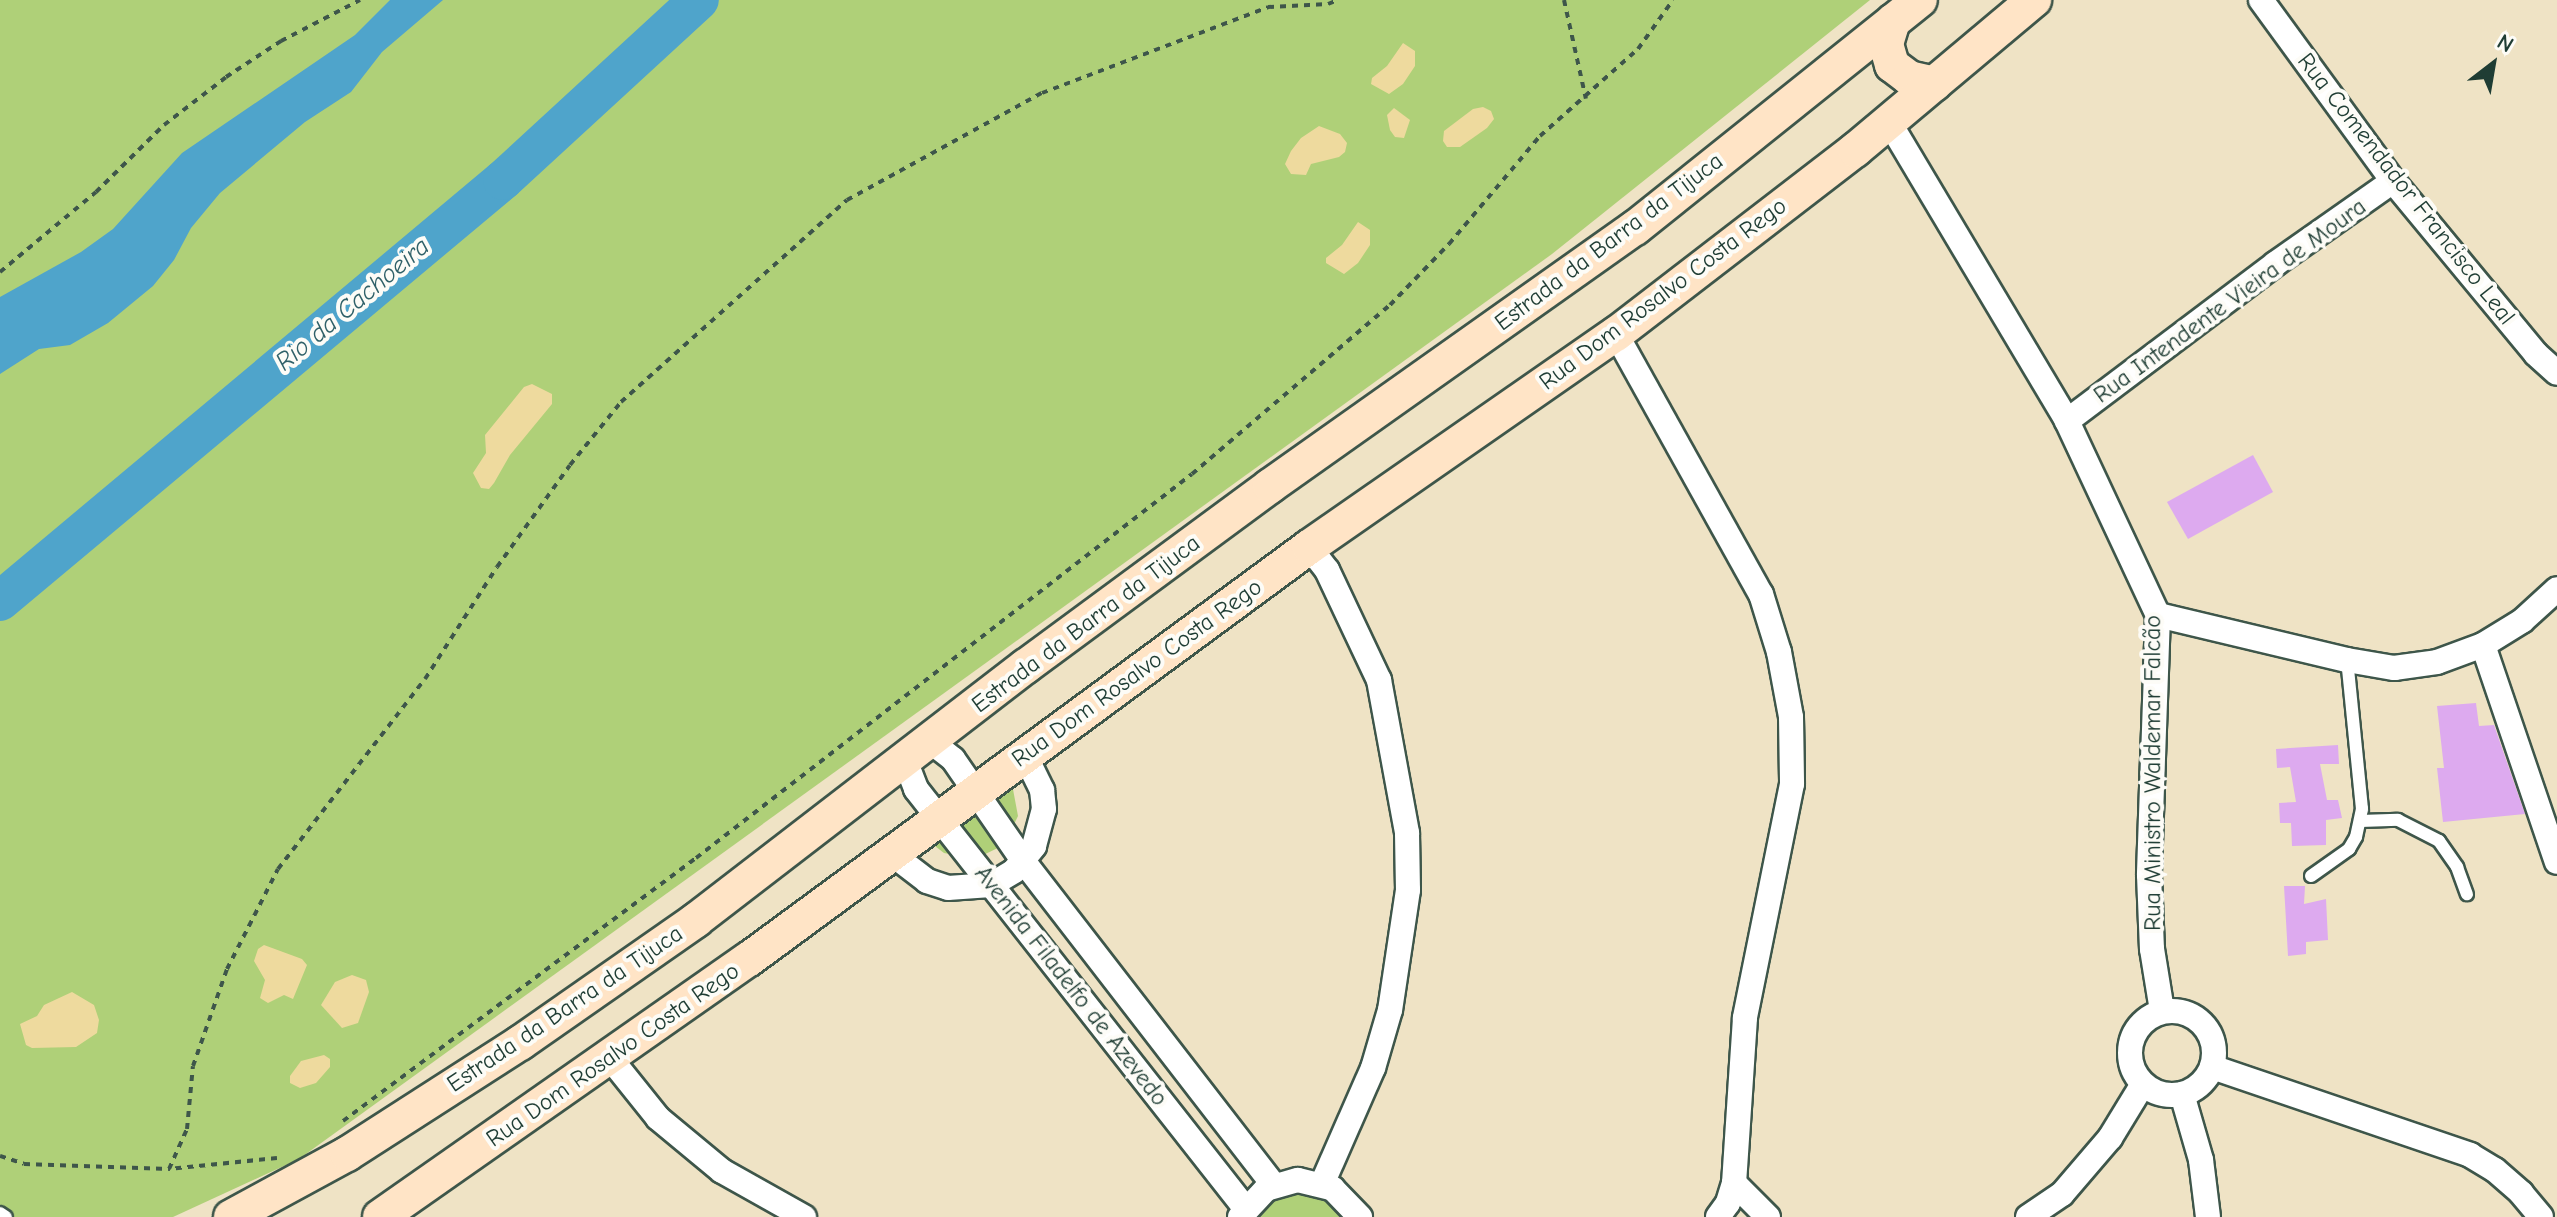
<!DOCTYPE html>
<meta charset="utf-8">
<style>
body{margin:0}
#map{position:relative;width:2557px;height:1217px;overflow:hidden;background:#efe3c5;font-family:"Comic Neue",sans-serif}
div>[style]{position:absolute}
[style*='--x']{left:calc(var(--x)*1px);top:calc(var(--y)*1px);width:calc(var(--w)*1px);rotate:calc(var(--a)*1deg)}
.green>*{inset:0;background:#afd078}
.sand>*{inset:0;background:#eeda9e}
.water>*{inset:0;background:#4fa4cb}
.river>*{height:40px;margin:-20px;padding:0 20px;transform-origin:20px;border-radius:20px;background:#4fa4cb}
.building>*{inset:0;background:#ddaaef}
.path>*{height:4px;margin-top:-2px;transform-origin:0;background:repeating-linear-gradient(90deg,#3e564a 0 6px,transparent 0 12px)}
.roads{filter:drop-shadow(2px 0 #3e564a) drop-shadow(-2px 0 #3e564a) drop-shadow(0 2px #3e564a) drop-shadow(0 -2px #3e564a)}
.lane>*{height:12px;margin:-6px;padding:0 6px;transform-origin:6px;border-radius:6px;background:#fff}
.street>*{height:24px;margin:-12px;padding:0 12px;transform-origin:12px;border-radius:12px;background:#fff}
.street>.ring{margin:-12px;padding:0;box-sizing:content-box;background:none;border:24px solid #fff;border-radius:50%}
.secondary>*{height:34px;margin:-17px;padding:0 17px;transform-origin:17px;border-radius:17px;background:#ffe4c6}
span{translate:-50% -50%;white-space:nowrap;text-align:center;line-height:1.15;-webkit-text-stroke:8px #fdfcf7;paint-order:stroke}
.street-label{font-size:24px;color:#1f3d34}
.water-label{font-size:26px;color:#306169;font-style:italic}
.north{position:absolute;left:2453px;top:24px;width:80px;height:80px;-webkit-text-stroke:6px #fdfcf7;paint-order:stroke;rotate:31deg;font-size:22px;font-weight:700;line-height:32px;text-align:center;color:#1f3d34}
.north::after{content:'';display:block;margin:auto;width:28px;height:36px;background:#1f3d34;clip-path:polygon(50% 0,100% 100%,50% 72%,0 100%)}
</style>
<div id="map">
<div class="green">
<i style="clip-path:polygon(0 0,1870px 0,1552px 254px,299px 1159px,173px 1217px,0 1217px)"></i>
<i style="clip-path:polygon(1012px 784px,1018px 816px,1004px 845px,975px 859px,944px 853px,931px 843px)"></i>
<i style="clip-path:polygon(1297px 1191px,1326px 1195px,1350px 1217px,1255px 1217px,1270px 1201px)"></i>
</div>
<div class="sand">
<i style="clip-path:polygon(1403px 43px,1415px 51px,1415px 66px,1403px 84px,1389px 94px,1371px 84px,1372px 78px,1387px 66px)"></i>
<i style="clip-path:polygon(1483px 107px,1491px 111px,1494px 119px,1487px 128px,1460px 147px,1447px 147px,1443px 141px,1444px 131px,1473px 109px)"></i>
<i style="clip-path:polygon(1394px 108px,1410px 120px,1404px 138px,1395px 137px,1390px 130px,1387px 115px)"></i>
<i style="clip-path:polygon(1319px 126px,1340px 134px,1347px 143px,1345px 152px,1339px 157px,1311px 164px,1306px 175px,1291px 174px,1285px 164px,1291px 151px,1301px 138px)"></i>
<i style="clip-path:polygon(1358px 222px,1370px 230px,1370px 245px,1358px 263px,1344px 274px,1326px 263px,1326px 258px,1342px 245px)"></i>
<i style="clip-path:polygon(532px 384px,552px 394px,552px 404px,510px 455px,494px 483px,489px 489px,481px 488px,473px 473px,486px 453px,485px 435px,524px 387px)"></i>
<i style="clip-path:polygon(264px 945px,302px 959px,307px 965px,293px 999px,284px 995px,268px 1003px,260px 998px,265px 980px,254px 961px,258px 949px)"></i>
<i style="clip-path:polygon(352px 975px,366px 980px,369px 992px,358px 1023px,342px 1028px,321px 1005px,335px 982px)"></i>
<i style="clip-path:polygon(72px 992px,94px 1005px,99px 1020px,97px 1033px,76px 1047px,32px 1048px,26px 1045px,20px 1024px,37px 1016px,44px 1005px)"></i>
<i style="clip-path:polygon(324px 1055px,330px 1059px,330px 1067px,316px 1083px,300px 1088px,290px 1083px,290px 1076px,301px 1061px)"></i>
</div>
<div class="water">
<i style="clip-path:polygon(390px 0,443px 0,382px 52px,351px 92px,305px 122px,220px 193px,191px 228px,174px 260px,153px 286px,108px 323px,70px 345px,39px 349px,0 374px,0 297px,81px 252px,113px 229px,182px 153px,355px 35px)"></i>
</div>
<div class="river">
<i style="--x:0;--y:601;--w:656;--a:-39.93"></i>
<i style="--x:503;--y:180;--w:266;--a:-42.6"></i>
</div>
<div class="building">
<i style="clip-path:polygon(2253px 455px,2273px 492px,2188px 539px,2167px 502px)"></i>
<i style="clip-path:polygon(2476px 703px,2479px 726px,2494px 725px,2525px 814px,2443px 822px,2437px 768px,2444px 768px,2437px 706px)"></i>
<i style="clip-path:polygon(2338px 745px,2339px 764px,2320px 764px,2327px 800px,2338px 800px,2342px 818px,2326px 820px,2326px 845px,2292px 846px,2291px 823px,2280px 823px,2279px 803px,2296px 802px,2290px 767px,2277px 768px,2276px 749px)"></i>
<i style="clip-path:polygon(2284px 886px,2305px 886px,2304px 904px,2326px 899px,2328px 940px,2306px 942px,2306px 954px,2288px 956px)"></i>
</div>
<div class="path">
<i style="--x:1564;--y:0;--w:101;--a:77.5"></i>
<i style="--x:0;--y:272;--w:125;--a:-39.8"></i>
<i style="--x:96;--y:192;--w:95;--a:-44.6"></i>
<i style="--x:164;--y:125;--w:78;--a:-37.7"></i>
<i style="--x:226;--y:77;--w:66;--a:-33.2"></i>
<i style="--x:281;--y:41;--w:89;--a:-27.4"></i>
<i style="--x:343;--y:1121;--w:440;--a:-36.7"></i>
<i style="--x:696;--y:858;--w:627;--a:-37.75"></i>
<i style="--x:1192;--y:474;--w:260;--a:-40.5"></i>
<i style="--x:1390;--y:305;--w:85;--a:-46"></i>
<i style="--x:1449;--y:244;--w:141;--a:-49.9"></i>
<i style="--x:1540;--y:136;--w:131;--a:-41.6"></i>
<i style="--x:1638;--y:49;--w:60;--a:-54.5"></i>
<i style="--x:0;--y:1156;--w:25;--a:18"></i>
<i style="--x:24;--y:1164;--w:145;--a:2"></i>
<i style="--x:277;--y:1158;--w:109;--a:174.2"></i>
<i style="--x:169;--y:1169;--w:44;--a:-65.8"></i>
<i style="--x:187;--y:1129;--w:63;--a:-84.6"></i>
<i style="--x:193;--y:1066;--w:103;--a:-70.7"></i>
<i style="--x:227;--y:969;--w:112;--a:-63"></i>
<i style="--x:278;--y:869;--w:240;--a:-52.3"></i>
<i style="--x:425;--y:679;--w:133;--a:-57.3"></i>
<i style="--x:497;--y:567;--w:125;--a:-54.4"></i>
<i style="--x:570;--y:465;--w:81;--a:-51"></i>
<i style="--x:621;--y:402;--w:303;--a:-41.8"></i>
<i style="--x:847;--y:200;--w:222;--a:-28.8"></i>
<i style="--x:1042;--y:93;--w:242;--a:-20.8"></i>
<i style="--x:1268;--y:7;--w:60;--a:-2.9"></i>
<i style="--x:1328;--y:4;--w:11;--a:-22"></i>
</div>
<div class="roads">
<div class="lane">
<i style="--x:2360;--y:821;--w:38;--a:-2"></i>
<i style="--x:2398;--y:820;--w:46;--a:27.1"></i>
<i style="--x:2439;--y:841;--w:32;--a:55"></i>
<i style="--x:2457;--y:867;--w:29;--a:70"></i>
<i style="--x:2311;--y:876;--w:47;--a:-35.4"></i>
<i style="--x:2349;--y:849;--w:14;--a:-60"></i>
<i style="--x:2356;--y:837;--w:29;--a:-78"></i>
<i style="--x:2362;--y:809;--w:150;--a:-95.7"></i>
<i style="--x:0;--y:1213;--w:7;--a:34"></i>
</div>
<div class="street">
<i style="--x:2261;--y:0;--w:224;--a:53.9"></i>
<i style="--x:2393;--y:181;--w:224;--a:50.4"></i>
<i style="--x:2536;--y:354;--w:28;--a:42"></i>
<i style="--x:1889;--y:122;--w:348;--a:59.2"></i>
<i style="--x:2067;--y:421;--w:214;--a:64.9"></i>
<i style="--x:2158;--y:615;--w:260;--a:92"></i>
<i style="--x:2149;--y:875;--w:74;--a:87.7"></i>
<i style="--x:2152;--y:949;--w:63;--a:80.8"></i>
<i style="--x:1616;--y:334;--w:298;--a:60.9"></i>
<i style="--x:1761;--y:594;--w:61;--a:72.8"></i>
<i style="--x:1779;--y:652;--w:66;--a:79.5"></i>
<i style="--x:1791;--y:717;--w:67;--a:89.1"></i>
<i style="--x:1792;--y:784;--w:239;--a:101.4"></i>
<i style="--x:1745;--y:1018;--w:165;--a:93.8"></i>
<i style="--x:1734;--y:1183;--w:21;--a:107"></i>
<i style="--x:1728;--y:1203;--w:17;--a:126"></i>
<i style="--x:2067;--y:421;--w:261;--a:-37"></i>
<i style="--x:2275;--y:264;--w:144;--a:-35.1"></i>
<i style="--x:1309;--y:547;--w:29;--a:52"></i>
<i style="--x:1327;--y:570;--w:122;--a:64.7"></i>
<i style="--x:1379;--y:680;--w:156;--a:79.6"></i>
<i style="--x:1407;--y:833;--w:57;--a:89"></i>
<i style="--x:1408;--y:890;--w:121;--a:98.5"></i>
<i style="--x:1390;--y:1010;--w:60;--a:106.3"></i>
<i style="--x:1373;--y:1068;--w:127;--a:113.7"></i>
<i style="--x:2158;--y:615;--w:194;--a:13.4"></i>
<i style="--x:2347;--y:660;--w:48;--a:9.7"></i>
<i style="--x:2394;--y:668;--w:43;--a:-7.9"></i>
<i style="--x:2437;--y:662;--w:49;--a:-20.3"></i>
<i style="--x:2483;--y:645;--w:46;--a:-31.6"></i>
<i style="--x:2522;--y:621;--w:47;--a:-42.4"></i>
<i style="--x:2483;--y:645;--w:229;--a:71.2"></i>
<i style="--x:930;--y:741;--w:29;--a:38"></i>
<i style="--x:953;--y:759;--w:125;--a:55.4"></i>
<i style="--x:1024;--y:862;--w:408;--a:52.3"></i>
<i style="--x:905;--y:760;--w:31;--a:69"></i>
<i style="--x:916;--y:789;--w:533;--a:51.86"></i>
<i style="--x:892;--y:854;--w:44;--a:37.6"></i>
<i style="--x:927;--y:881;--w:22;--a:18"></i>
<i style="--x:948;--y:888;--w:43;--a:-4"></i>
<i style="--x:991;--y:885;--w:27;--a:-31"></i>
<i style="--x:1014;--y:871;--w:32;--a:-51"></i>
<i style="--x:1034;--y:846;--w:38;--a:-75"></i>
<i style="--x:1044;--y:809;--w:19;--a:-96"></i>
<i style="--x:1042;--y:790;--w:39;--a:-116"></i>
<i class="ring" style="left:2130px;top:1011px;width:60px;height:60px"></i>
<i style="--x:610;--y:1058;--w:77;--a:51.3"></i>
<i style="--x:658;--y:1118;--w:83;--a:39.6"></i>
<i style="--x:722;--y:1171;--w:94;--a:29.3"></i>
<i style="--x:2212;--y:1067;--w:273;--a:18.8"></i>
<i style="--x:2470;--y:1155;--w:29;--a:31"></i>
<i style="--x:2495;--y:1170;--w:35;--a:41"></i>
<i style="--x:2521;--y:1193;--w:31;--a:50"></i>
<i style="--x:2182;--y:1094;--w:69;--a:73.9"></i>
<i style="--x:2201;--y:1160;--w:57;--a:83"></i>
<i style="--x:1734;--y:1183;--w:48;--a:45"></i>
<i style="--x:1240;--y:1217;--w:38;--a:-47"></i>
<i style="--x:1266;--y:1189;--w:33;--a:-16"></i>
<i style="--x:1298;--y:1180;--w:36;--a:14"></i>
<i style="--x:1333;--y:1189;--w:39;--a:46"></i>
<i style="--x:2028;--y:1217;--w:41;--a:-34.1"></i>
<i style="--x:2062;--y:1194;--w:74;--a:-49.4"></i>
<i style="--x:2110;--y:1138;--w:63;--a:-58.6"></i>
</div>
<div class="secondary">
<i style="--x:1893;--y:21;--w:24;--a:107"></i>
<i style="--x:1886;--y:44;--w:22;--a:74"></i>
<i style="--x:1892;--y:65;--w:21;--a:37"></i>
<i style="--x:1909;--y:78;--w:26;--a:13"></i>
<i style="--x:231;--y:1217;--w:132;--a:-28.5"></i>
<i style="--x:347;--y:1154;--w:206;--a:-32.7"></i>
<i style="--x:520;--y:1043;--w:215;--a:-34.9"></i>
<i style="--x:696;--y:920;--w:416;--a:-37.6"></i>
<i style="--x:1026;--y:666;--w:303;--a:-36.4"></i>
<i style="--x:1270;--y:486;--w:447;--a:-35.3"></i>
<i style="--x:1635;--y:228;--w:365;--a:-38.7"></i>
<i style="--x:380;--y:1217;--w:450;--a:-35"></i>
<i style="--x:749;--y:959;--w:695;--a:-36.34"></i>
<i style="--x:1309;--y:547;--w:374;--a:-34.8"></i>
<i style="--x:1616;--y:334;--w:302;--a:-37.6"></i>
<i style="--x:1855;--y:150;--w:234;--a:-40"></i>
</div>
</div>
<div class="street-label">
<span style="left:2406px;top:189px;rotate:52deg">Rua Comendador Francisco Leal</span>
<span style="left:1609px;top:242px;rotate:-37deg">Estrada da Barra da Tijuca</span>
<span style="left:1663px;top:294px;rotate:-37deg">Rua Dom Rosalvo Costa Rego</span>
<span style="left:2230px;top:301px;rotate:-36deg">Rua Intendente Vieira de Moura</span>
<span style="left:1086px;top:624px;rotate:-37deg">Estrada da Barra da Tijuca</span>
<span style="left:1137px;top:673px;rotate:-36deg">Rua Dom Rosalvo Costa Rego</span>
<span style="left:2153px;top:773px;rotate:-90deg">Rua Ministro Waldemar Falcão</span>
<span style="left:1071px;top:986px;rotate:52deg">Avenida Filadelfo de Azevedo</span>
<span style="left:565px;top:1009px;rotate:-34deg">Estrada da Barra da Tijuca</span>
<span style="left:613px;top:1055px;rotate:-35deg">Rua Dom Rosalvo Costa Rego</span>
</div>
<div class="water-label">
<span style="left:353px;top:305px;rotate:-40deg">Rio da Cachoeira</span>
</div>
<div class="north">N</div>
</div>
